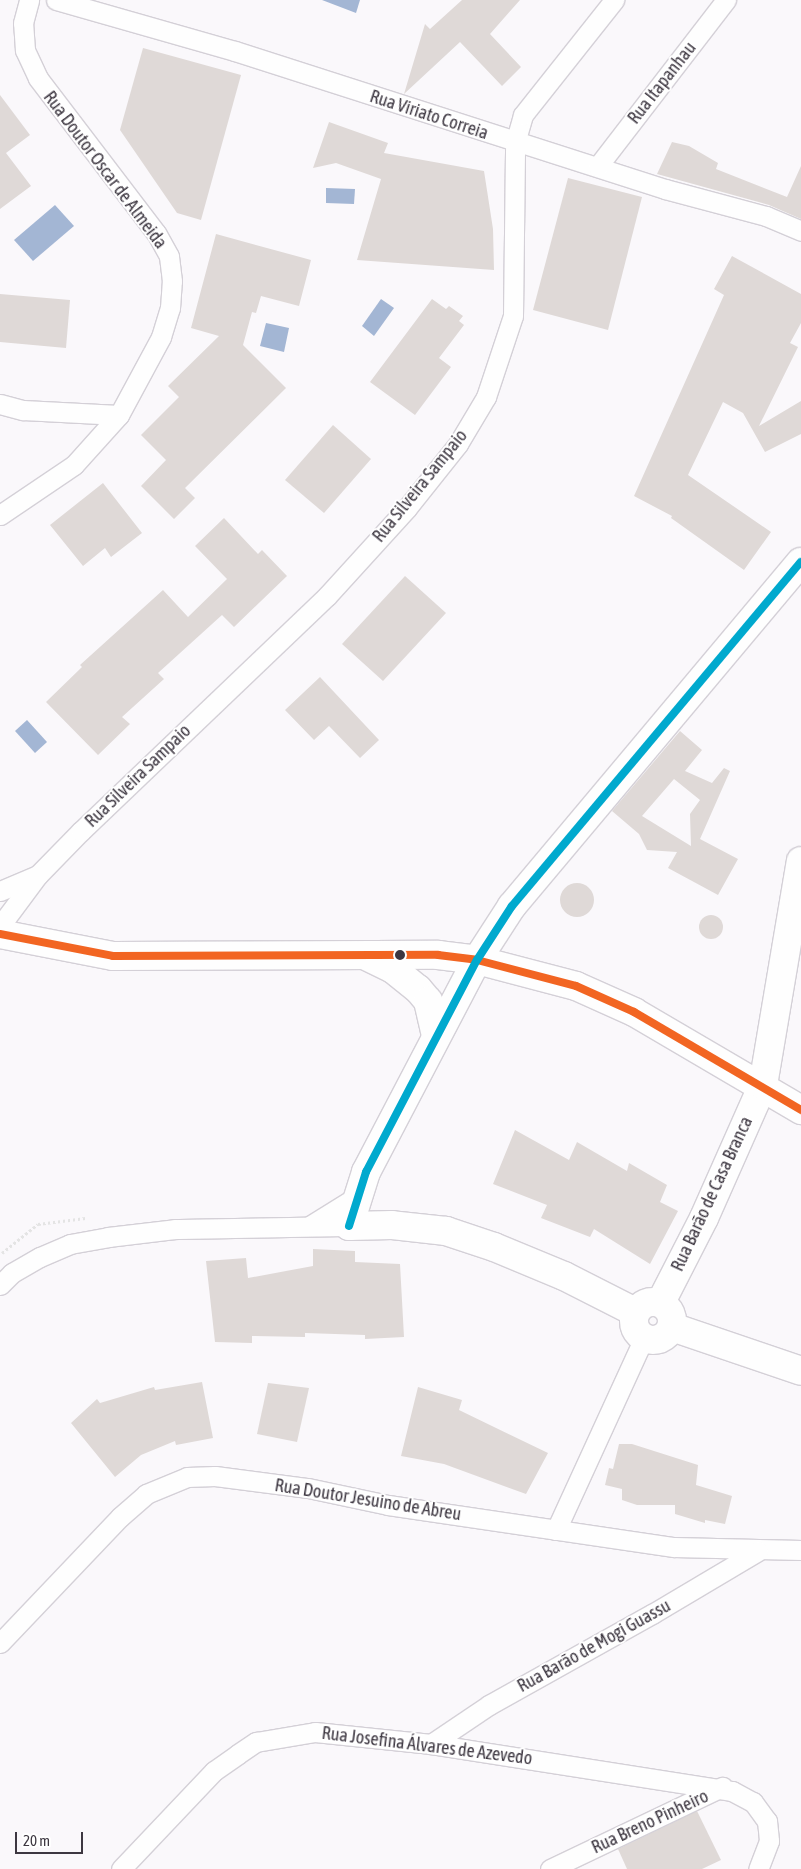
<!DOCTYPE html>
<meta charset="utf-8">
<style>
body{margin:0}
#map{position:relative;width:801px;height:1869px;overflow:hidden;background:#faf8fb;font-family:"Asap Condensed",sans-serif}
div>[style]{position:absolute}
[style*='--x']{left:calc(var(--x)*1px);top:calc(var(--y)*1px);width:calc(var(--w)*1px);rotate:calc(var(--a)*1deg)}
.water>*{inset:0;background:#a3b6d4}
.building>*{inset:0;background:#dfd9d7}
.round{border-radius:50%}
.path>*{height:3px;margin-top:-1.5px;transform-origin:0;background:repeating-linear-gradient(90deg,#e4e4e4 0 2.5px,transparent 0 5px)}
.roads{filter:drop-shadow(1px 0 #d4d0d7) drop-shadow(-1px 0 #d4d0d7) drop-shadow(0 1px #d4d0d7) drop-shadow(0 -1px #d4d0d7)}
.street>*{height:19px;margin:-9.5px;padding:0 9.5px;transform-origin:9.5px;border-radius:9.5px;background:#fefefe}
.primary>*{height:28px;margin:-14px;padding:0 14px;transform-origin:14px;border-radius:14px;background:#fefefe}
.primary>.ring{margin:-14px;padding:0;box-sizing:content-box;background:none;border:28px solid #fefefe;border-radius:50%}
.bus-1>*{height:8px;margin:-4px;padding:0 4px;transform-origin:4px;border-radius:4px;background:#f26522}
.bus-2>*{height:8px;margin:-4px;padding:0 4px;transform-origin:4px;border-radius:4px;background:#00a9ce}
.dots>*{width:14px;height:14px;translate:-50% -50%;box-sizing:border-box;border:2px solid #fff;border-radius:50%}
span{translate:-50% -50%;white-space:nowrap;text-align:center;line-height:1.15;-webkit-text-stroke:4px #fff;paint-order:stroke}
.street-label{font-size:18px;color:#3d3741}
.scale{position:absolute;left:15px;top:1832px;width:68px;height:22px;box-sizing:border-box;border:2px solid #3d3741;border-top:0;padding-left:6px;font-size:15px;line-height:18px;white-space:nowrap;color:#3d3741;-webkit-text-stroke:4px #fff;paint-order:stroke}
</style>
<div id="map">
<div class="water">
<i style="clip-path:polygon(322px 0,360px 0,356px 13px)"></i>
<i style="clip-path:polygon(326px 188px,355px 189px,354px 204px,326px 203px)"></i>
<i style="clip-path:polygon(55px 205px,74px 226px,33px 261px,14px 240px)"></i>
<i style="clip-path:polygon(381px 299px,394px 308px,374px 336px,362px 326px)"></i>
<i style="clip-path:polygon(266px 323px,289px 328px,284px 352px,260px 346px)"></i>
<i style="clip-path:polygon(27px 720px,47px 742px,35px 753px,15px 731px)"></i>
</div>
<div class="building">
<i style="clip-path:polygon(462px 0,520px 0,490px 34px,521px 67px,502px 86px,460px 42px,404px 94px,425px 24px,430px 29px)"></i>
<i style="clip-path:polygon(143px 48px,241px 75px,201px 220px,177px 213px,120px 130px)"></i>
<i style="clip-path:polygon(0 95px,30px 135px,6px 153px,31px 186px,0 209px)"></i>
<i style="clip-path:polygon(329px 122px,388px 143px,384px 153px,484px 171px,493px 229px,494px 270px,357px 260px,381px 179px,336px 163px,313px 168px)"></i>
<i style="clip-path:polygon(672px 142px,689px 146px,718px 163px,716px 169px,787px 197px,801px 166px,801px 219px,769px 205px,657px 174px)"></i>
<i style="clip-path:polygon(568px 178px,642px 197px,608px 330px,533px 310px)"></i>
<i style="clip-path:polygon(216px 234px,311px 260px,299px 306px,261px 296px,256px 313px,252px 312px,243px 345px,286px 388px,185px 488px,195px 498px,174px 519px,141px 486px,166px 460px,141px 435px,179px 397px,168px 386px,219px 336px,191px 328px)"></i>
<i style="clip-path:polygon(732px 256px,801px 294px,801px 323px,790px 343px,798px 347px,759px 426px,801px 401px,801px 434px,765px 452px,743px 413px,723px 402px,688px 475px,771px 532px,744px 570px,671px 518px,672px 516px,634px 496px,724px 295px,714px 289px)"></i>
<i style="clip-path:polygon(0 294px,70px 300px,66px 348px,0 342px)"></i>
<i style="clip-path:polygon(432px 299px,446px 309px,449px 306px,463px 316px,459px 321px,464px 325px,439px 358px,451px 367px,415px 415px,370px 382px)"></i>
<i style="clip-path:polygon(333px 425px,371px 459px,324px 513px,285px 480px)"></i>
<i style="clip-path:polygon(103px 483px,142px 533px,111px 557px,105px 548px,83px 566px,50px 525px)"></i>
<i style="clip-path:polygon(224px 518px,258px 554px,262px 550px,287px 576px,234px 627px,222px 615px,158px 673px,164px 679px,122px 717px,130px 724px,98px 755px,46px 702px,82px 667px,80px 665px,163px 590px,188px 617px,227px 579px,195px 546px)"></i>
<i style="clip-path:polygon(405px 576px,446px 613px,383px 681px,342px 644px)"></i>
<i style="clip-path:polygon(320px 677px,379px 740px,360px 758px,329px 726px,314px 740px,285px 710px)"></i>
<i style="clip-path:polygon(evenodd,680px 731px,702px 750px,685px 771px,712px 783px,724px 768px,730px 771px,700px 839px,738px 859px,718px 895px,668px 868px,677px 852px,647px 850px,639px 834px,612px 811px,680px 731px,674px 779px,700px 800px,690px 814px,691px 846px,642px 816px,674px 779px)"></i>
<i class="round" style="left:560px;top:883px;width:34px;height:34px"></i>
<i class="round" style="left:699px;top:915px;width:24px;height:24px"></i>
<i style="clip-path:polygon(515px 1130px,569px 1160px,577px 1142px,627px 1171px,629px 1163px,667px 1185px,660px 1202px,678px 1211px,650px 1264px,594px 1229px,590px 1237px,541px 1218px,547px 1205px,493px 1184px)"></i>
<i style="clip-path:polygon(313px 1249px,355px 1251px,355px 1262px,400px 1264px,404px 1337px,365px 1339px,365px 1335px,305px 1333px,305px 1337px,252px 1336px,252px 1343px,215px 1342px,206px 1261px,246px 1258px,248px 1278px,313px 1266px)"></i>
<i style="clip-path:polygon(202px 1382px,213px 1438px,176px 1445px,175px 1441px,141px 1455px,115px 1477px,71px 1423px,97px 1399px,100px 1403px,154px 1387px,155px 1390px)"></i>
<i style="clip-path:polygon(268px 1383px,309px 1388px,297px 1442px,257px 1434px)"></i>
<i style="clip-path:polygon(418px 1387px,462px 1400px,459px 1410px,548px 1453px,526px 1494px,444px 1464px,401px 1456px)"></i>
<i style="clip-path:polygon(619px 1444px,632px 1444px,698px 1465px,696px 1485px,732px 1496px,725px 1524px,705px 1520px,705px 1523px,675px 1514px,675px 1505px,637px 1505px,622px 1500px,622px 1489px,605px 1485px,609px 1468px,613px 1469px)"></i>
<i style="clip-path:polygon(697px 1811px,721px 1860px,702px 1869px,627px 1869px,618px 1849px)"></i>
</div>
<div class="path">
<i style="--x:2;--y:1253;--w:46;--a:-38.9"></i>
<i style="--x:38;--y:1224;--w:48;--a:-7.1"></i>
</div>
<div class="roads">
<div class="street">
<i style="--x:56;--y:0;--w:186;--a:15.9"></i>
<i style="--x:235;--y:51;--w:452;--a:17.8"></i>
<i style="--x:665;--y:189;--w:105;--a:15"></i>
<i style="--x:766;--y:216;--w:38;--a:23"></i>
<i style="--x:598;--y:166;--w:210;--a:-52.4"></i>
<i style="--x:0;--y:404;--w:24;--a:15"></i>
<i style="--x:23;--y:410;--w:96;--a:3"></i>
<i style="--x:0;--y:515;--w:89;--a:-34"></i>
<i style="--x:74;--y:465;--w:67;--a:-48"></i>
<i style="--x:119;--y:415;--w:89;--a:-61.7"></i>
<i style="--x:161;--y:337;--w:30;--a:-73"></i>
<i style="--x:170;--y:308;--w:27;--a:-86"></i>
<i style="--x:172;--y:281;--w:25;--a:-97"></i>
<i style="--x:169;--y:256;--w:26;--a:-119"></i>
<i style="--x:156;--y:233;--w:195;--a:-127.3"></i>
<i style="--x:38;--y:78;--w:31;--a:-115"></i>
<i style="--x:25;--y:50;--w:27;--a:-94"></i>
<i style="--x:23;--y:23;--w:24;--a:-75"></i>
<i style="--x:0;--y:891;--w:41;--a:-22.8"></i>
<i style="--x:0;--y:926;--w:64;--a:-53.3"></i>
<i style="--x:38;--y:875;--w:62;--a:-45.7"></i>
<i style="--x:81;--y:831;--w:340;--a:-43.7"></i>
<i style="--x:327;--y:596;--w:119;--a:-47.7"></i>
<i style="--x:407;--y:508;--w:82;--a:-51.4"></i>
<i style="--x:458;--y:444;--w:55;--a:-59.2"></i>
<i style="--x:486;--y:397;--w:85;--a:-71.6"></i>
<i style="--x:513;--y:316;--w:173;--a:-89.3"></i>
<i style="--x:515;--y:143;--w:29;--a:-74"></i>
<i style="--x:523;--y:115;--w:147;--a:-51.6"></i>
<i style="--x:311;--y:1225;--w:53;--a:-31.9"></i>
<i style="--x:0;--y:1285;--w:17;--a:-45"></i>
<i style="--x:12;--y:1273;--w:32;--a:-30"></i>
<i style="--x:40;--y:1257;--w:33;--a:-23"></i>
<i style="--x:70;--y:1244;--w:39;--a:-10"></i>
<i style="--x:108;--y:1237;--w:67;--a:-6.8"></i>
<i style="--x:175;--y:1229;--w:174;--a:-1"></i>
<i style="--x:556;--y:1530;--w:211;--a:-65.4"></i>
<i style="--x:0;--y:1643;--w:174;--a:-46.4"></i>
<i style="--x:120;--y:1517;--w:35;--a:-41"></i>
<i style="--x:146;--y:1494;--w:44;--a:-22.5"></i>
<i style="--x:187;--y:1477;--w:28;--a:-2"></i>
<i style="--x:215;--y:1476;--w:94;--a:7.4"></i>
<i style="--x:308;--y:1488;--w:82;--a:12"></i>
<i style="--x:388;--y:1505;--w:289;--a:8.4"></i>
<i style="--x:674;--y:1547;--w:127;--a:1.4"></i>
<i style="--x:431;--y:1744;--w:70;--a:-33.9"></i>
<i style="--x:489;--y:1705;--w:187;--a:-29.2"></i>
<i style="--x:652;--y:1614;--w:123;--a:-30.7"></i>
<i style="--x:121;--y:1869;--w:135;--a:-46.5"></i>
<i style="--x:214;--y:1771;--w:29;--a:-35"></i>
<i style="--x:238;--y:1754;--w:22;--a:-34"></i>
<i style="--x:256;--y:1742;--w:60;--a:-9.6"></i>
<i style="--x:315;--y:1732;--w:117;--a:5.9"></i>
<i style="--x:431;--y:1744;--w:305;--a:8.9"></i>
<i style="--x:732;--y:1791;--w:24;--a:28"></i>
<i style="--x:753;--y:1802;--w:24;--a:54"></i>
<i style="--x:767;--y:1821;--w:20;--a:84"></i>
<i style="--x:769;--y:1841;--w:30;--a:111"></i>
<i style="--x:550;--y:1869;--w:191;--a:-25.5"></i>
</div>
<div class="primary">
<i style="--x:0;--y:934;--w:115;--a:11"></i>
<i style="--x:113;--y:956;--w:325;--a:-0.2"></i>
<i style="--x:438;--y:955;--w:39;--a:7"></i>
<i style="--x:477;--y:960;--w:102;--a:14.7"></i>
<i style="--x:576;--y:986;--w:64;--a:24.1"></i>
<i style="--x:634;--y:1012;--w:194;--a:30.4"></i>
<i style="--x:368;--y:957;--w:28;--a:26"></i>
<i style="--x:393;--y:969;--w:32;--a:39"></i>
<i style="--x:418;--y:989;--w:16;--a:50"></i>
<i style="--x:428;--y:1001;--w:35;--a:77"></i>
<i class="ring" style="left:634px;top:1302px;width:10px;height:10px"></i>
<i style="--x:661;--y:1302;--w:94;--a:-62.9"></i>
<i style="--x:704;--y:1218;--w:145;--a:-66.1"></i>
<i style="--x:763;--y:1085;--w:227;--a:-80.4"></i>
<i style="--x:635;--y:1312;--w:80;--a:-153.1"></i>
<i style="--x:564;--y:1276;--w:76;--a:-157.5"></i>
<i style="--x:494;--y:1247;--w:51;--a:-161.6"></i>
<i style="--x:446;--y:1231;--w:54;--a:-173.7"></i>
<i style="--x:392;--y:1225;--w:43;--a:178.7"></i>
<i style="--x:349;--y:1226;--w:57;--a:-72.5"></i>
<i style="--x:366;--y:1172;--w:239;--a:-62.4"></i>
<i style="--x:477;--y:960;--w:64;--a:-57.1"></i>
<i style="--x:512;--y:906;--w:449;--a:-50"></i>
<i style="--x:672;--y:1327;--w:136;--a:18.8"></i>
</div>
</div>
<div class="bus-1">
<i style="--x:0;--y:934;--w:115;--a:11"></i>
<i style="--x:113;--y:956;--w:325;--a:-0.2"></i>
<i style="--x:438;--y:955;--w:39;--a:7"></i>
<i style="--x:477;--y:960;--w:102;--a:14.7"></i>
<i style="--x:576;--y:986;--w:64;--a:24.1"></i>
<i style="--x:634;--y:1012;--w:194;--a:30.4"></i>
</div>
<div class="bus-2">
<i style="--x:349;--y:1226;--w:57;--a:-72.5"></i>
<i style="--x:366;--y:1172;--w:239;--a:-62.4"></i>
<i style="--x:477;--y:960;--w:64;--a:-57.1"></i>
<i style="--x:512;--y:906;--w:449;--a:-50"></i>
</div>
<div class="dots">
<i style="left:400px;top:955px;background:#3d3741"></i>
</div>
<div class="street-label">
<span style="left:662px;top:83px;rotate:-52deg">Rua Itapanhau</span>
<span style="left:429px;top:115px;rotate:18deg">Rua Viriato Correia</span>
<span style="left:105px;top:170px;rotate:53deg">Rua Doutor Oscar de Almeida</span>
<span style="left:420px;top:486px;rotate:-51deg">Rua Silveira Sampaio</span>
<span style="left:138px;top:776px;rotate:-44deg">Rua Silveira Sampaio</span>
<span style="left:712px;top:1194px;rotate:-65deg">Rua Barão de Casa Branca</span>
<span style="left:368px;top:1500px;rotate:9deg">Rua Doutor Jesuino de Abreu</span>
<span style="left:594px;top:1646px;rotate:-29deg">Rua Barão de Mogi Guassu</span>
<span style="left:427px;top:1746px;rotate:7deg">Rua Josefina Álvares de Azevedo</span>
<span style="left:650px;top:1822px;rotate:-25deg">Rua Breno Pinheiro</span>
</div>
<div class="scale">20 m</div>
</div>
